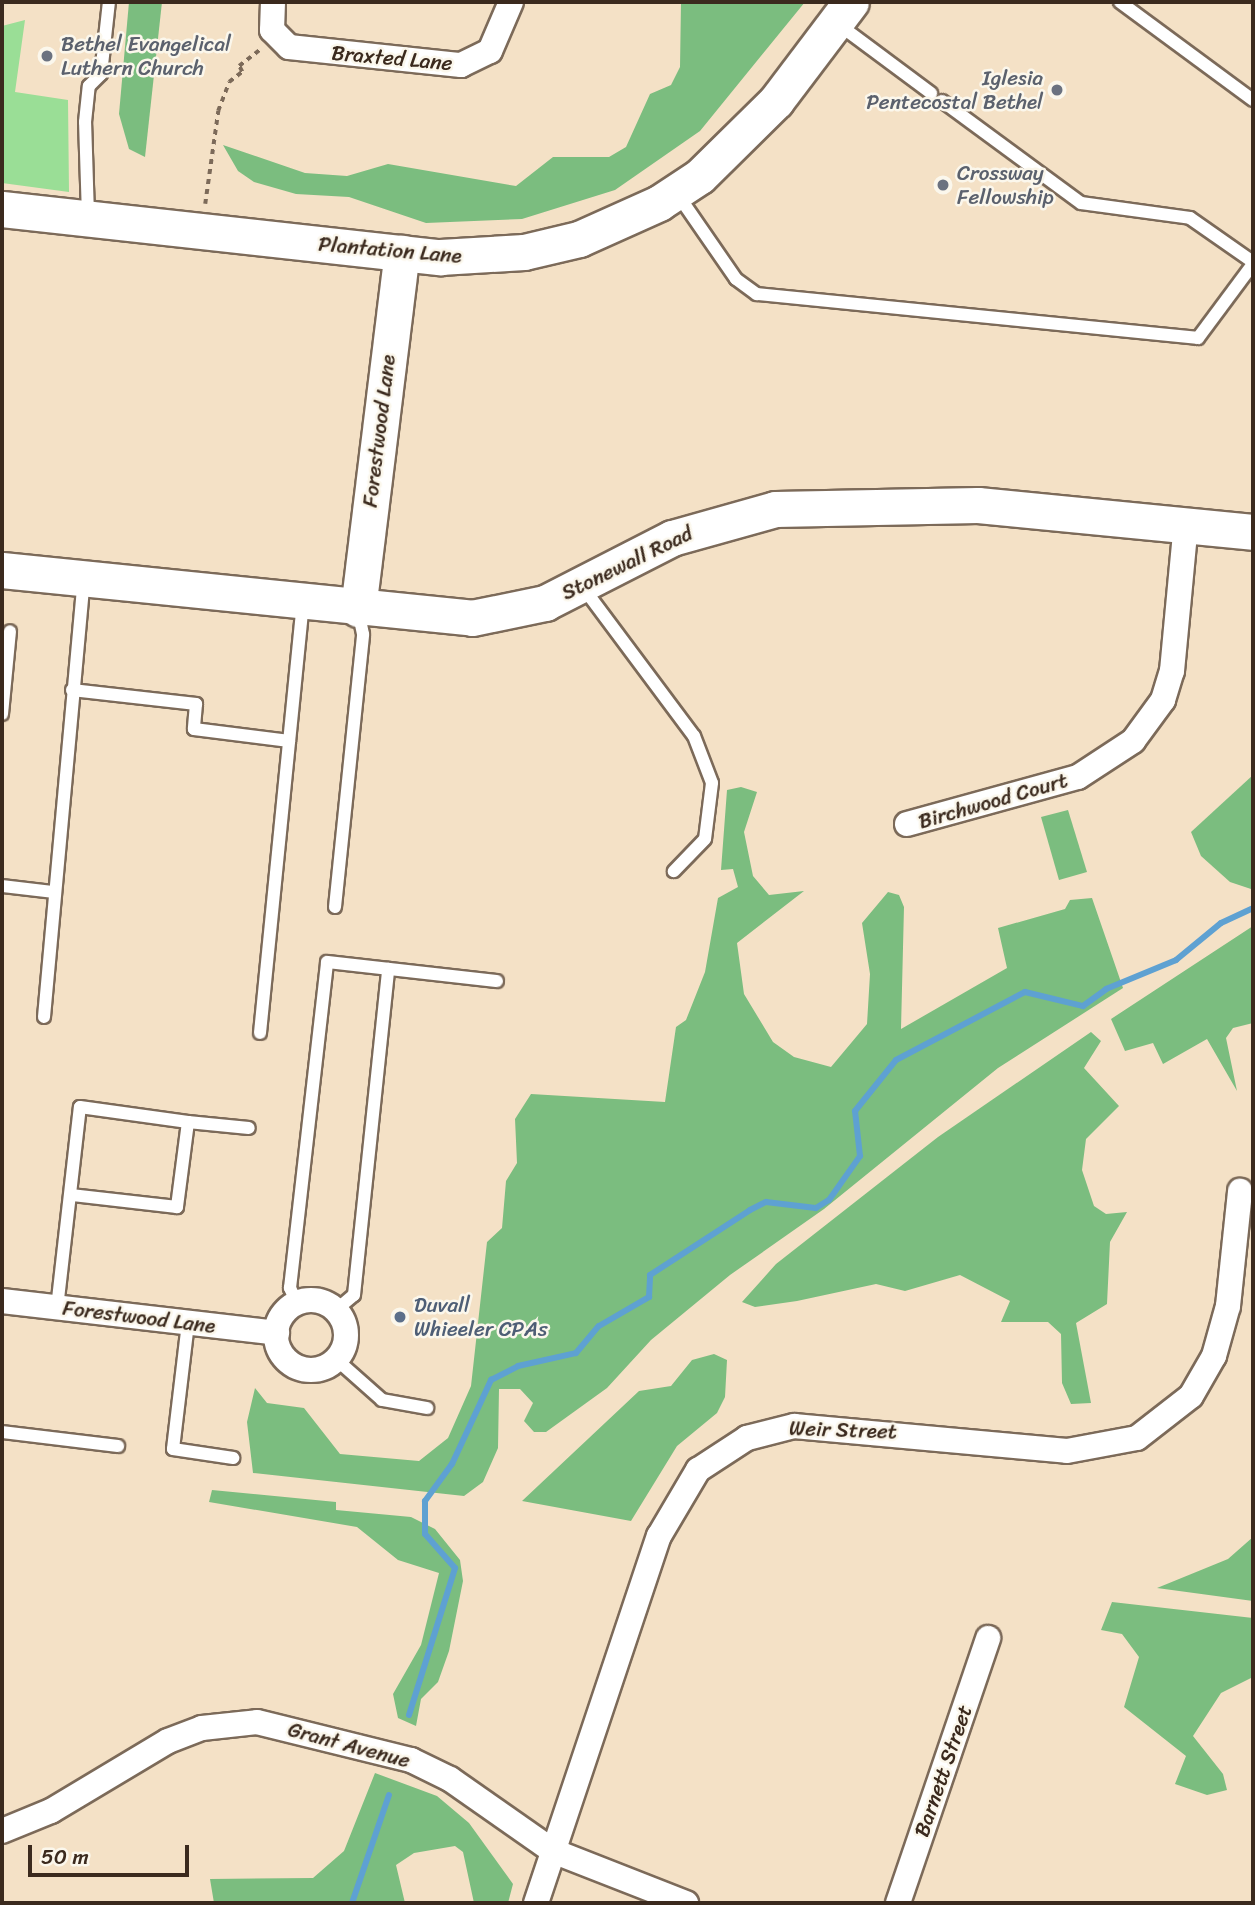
<!DOCTYPE html>
<style>
body{margin:0}
#map{position:relative;width:1255px;height:1905px;overflow:hidden;background:#f4e1c6;font-family:Sriracha,sans-serif}
div>[style]{position:absolute}
[style*='--x']{left:calc(var(--x)*1px);top:calc(var(--y)*1px);width:calc(var(--w)*1px);rotate:calc(var(--a)*1deg)}
.green>*{inset:0;background:#9ade96}
.forest>*{inset:0;background:#7bbd7f}
.stream>*{height:6px;margin:-3px;padding:0 3px;transform-origin:3px;border-radius:3px;background:#5ea1d2}
.path>*{height:3.5px;margin-top:-1.75px;transform-origin:0;background:repeating-linear-gradient(90deg,#7c6a59 0 5px,transparent 0 10px)}
.roads{filter:drop-shadow(2px 0 #7c6a59) drop-shadow(-2px 0 #7c6a59) drop-shadow(0 2px #7c6a59) drop-shadow(0 -2px #7c6a59)}
.lane>*{height:12px;margin:-6px;padding:0 6px;transform-origin:6px;border-radius:6px;background:#fff}
.street>*{height:24px;margin:-12px;padding:0 12px;transform-origin:12px;border-radius:12px;background:#fff}
.street>.ring{margin:-12px;padding:0;box-sizing:content-box;background:none;border:24px solid #fff;border-radius:50%}
.secondary>*{height:35px;margin:-17.5px;padding:0 17.5px;transform-origin:17.5px;border-radius:17.5px;background:#fff}
.dots>*{width:19px;height:19px;translate:-50% -50%;box-sizing:border-box;border:4px solid #fbf7ec;border-radius:50%}
span{translate:-50% -50%;white-space:nowrap;text-align:center;line-height:1.15;-webkit-text-stroke:5px #fbf7ec;paint-order:stroke}
.worship-label{font-size:21px;color:#5b616d}
.left{translate:0 -50%;text-align:left}
.right{translate:-100% -50%;text-align:right}
.street-label{font-size:21px;color:#3b2a1e}
.service-label{font-size:21px;color:#4e5e75}
.frame{position:absolute;inset:0;border:4px solid #3b2a1e;pointer-events:none}
.scale{position:absolute;left:28px;top:1845px;width:161px;height:32px;box-sizing:border-box;border:4px solid #3b2a1e;border-top:0;padding-left:9px;font-size:21px;line-height:24px;white-space:nowrap;color:#3b2a1e;-webkit-text-stroke:5px #fbf7ec;paint-order:stroke}
</style>
<div id="map">
<div class="green">
<i style="clip-path:polygon(25px 20px,15px 92px,68px 100px,69px 192px,2px 183px,2px 26px)"></i>
</div>
<div class="forest">
<i style="clip-path:polygon(129px 2px,162px 2px,145px 157px,129px 149px,119px 114px)"></i>
<i style="clip-path:polygon(681px 2px,805px 2px,700px 131px,615px 190px,522px 219px,426px 223px,349px 197px,296px 194px,254px 182px,238px 171px,223px 145px,305px 173px,347px 176px,388px 164px,516px 186px,553px 157px,609px 157px,626px 147px,650px 94px,671px 85px,680px 67px)"></i>
<i style="clip-path:polygon(1253px 775px,1253px 889px,1251px 889px,1230px 882px,1201px 856px,1191px 832px)"></i>
<i style="clip-path:polygon(741px 787px,757px 792px,744px 832px,753px 876px,769px 895px,804px 891px,737px 943px,744px 994px,773px 1042px,794px 1057px,831px 1067px,867px 1024px,870px 974px,862px 923px,888px 892px,899px 895px,904px 907px,901px 1029px,1007px 968px,998px 928px,1065px 909px,1070px 900px,1092px 898px,1123px 988px,998px 1068px,824px 1209px,730px 1275px,651px 1340px,607px 1388px,546px 1432px,534px 1432px,524px 1421px,533px 1403px,520px 1389px,499px 1389px,498px 1448px,483px 1482px,464px 1496px,253px 1473px,247px 1422px,255px 1388px,267px 1403px,304px 1408px,340px 1454px,419px 1461px,448px 1438px,471px 1386px,487px 1242px,502px 1228px,506px 1181px,517px 1163px,515px 1119px,531px 1094px,665px 1102px,676px 1027px,686px 1020px,705px 972px,718px 898px,738px 887px,733px 869px,721px 870px,727px 790px)"></i>
<i style="clip-path:polygon(1068px 810px,1087px 872px,1059px 880px,1041px 817px)"></i>
<i style="clip-path:polygon(1253px 926px,1253px 1023px,1233px 1028px,1226px 1038px,1237px 1091px,1207px 1039px,1163px 1064px,1153px 1043px,1125px 1051px,1111px 1019px)"></i>
<i style="clip-path:polygon(1091px 1032px,1101px 1041px,1084px 1068px,1119px 1106px,1086px 1139px,1082px 1170px,1094px 1206px,1106px 1214px,1127px 1212px,1110px 1242px,1107px 1304px,1076px 1323px,1091px 1403px,1071px 1404px,1062px 1383px,1061px 1334px,1048px 1322px,1001px 1322px,1010px 1301px,960px 1275px,905px 1291px,876px 1284px,797px 1301px,755px 1307px,742px 1302px,776px 1264px,938px 1137px)"></i>
<i style="clip-path:polygon(714px 1354px,727px 1360px,725px 1397px,717px 1413px,677px 1446px,631px 1521px,522px 1501px,639px 1391px,671px 1386px,692px 1360px)"></i>
<i style="clip-path:polygon(212px 1490px,336px 1502px,336px 1510px,411px 1517px,435px 1529px,460px 1560px,463px 1581px,449px 1651px,438px 1682px,421px 1699px,416px 1726px,398px 1718px,393px 1694px,421px 1645px,439px 1573px,398px 1560px,357px 1527px,209px 1502px)"></i>
<i style="clip-path:polygon(1253px 1537px,1253px 1601px,1157px 1588px,1228px 1559px)"></i>
<i style="clip-path:polygon(1112px 1602px,1253px 1618px,1253px 1677px,1221px 1693px,1193px 1736px,1223px 1774px,1227px 1790px,1207px 1795px,1175px 1784px,1186px 1756px,1124px 1707px,1139px 1657px,1122px 1634px,1101px 1630px)"></i>
<i style="clip-path:polygon(375px 1773px,437px 1796px,469px 1823px,513px 1884px,508px 1903px,474px 1903px,463px 1852px,455px 1846px,414px 1853px,396px 1865px,405px 1903px,214px 1903px,210px 1879px,313px 1878px,344px 1851px)"></i>
</div>
<div class="stream">
<i style="--x:409;--y:1715;--w:154;--a:-72.6"></i>
<i style="--x:455;--y:1568;--w:45;--a:-131.4"></i>
<i style="--x:425;--y:1534;--w:33;--a:-90"></i>
<i style="--x:425;--y:1501;--w:46;--a:-53.9"></i>
<i style="--x:452;--y:1464;--w:93;--a:-65.1"></i>
<i style="--x:491;--y:1380;--w:30;--a:-27"></i>
<i style="--x:518;--y:1366;--w:59;--a:-12.6"></i>
<i style="--x:576;--y:1353;--w:35;--a:-50"></i>
<i style="--x:599;--y:1326;--w:58;--a:-30.1"></i>
<i style="--x:649;--y:1297;--w:22;--a:-87"></i>
<i style="--x:650;--y:1275;--w:119;--a:-33"></i>
<i style="--x:750;--y:1210;--w:18;--a:-27"></i>
<i style="--x:766;--y:1202;--w:50;--a:6.8"></i>
<i style="--x:816;--y:1208;--w:15;--a:-32"></i>
<i style="--x:829;--y:1200;--w:54;--a:-54.8"></i>
<i style="--x:860;--y:1156;--w:45;--a:-96.3"></i>
<i style="--x:855;--y:1111;--w:65;--a:-51.2"></i>
<i style="--x:896;--y:1060;--w:146;--a:-27.8"></i>
<i style="--x:1025;--y:992;--w:60;--a:13.6"></i>
<i style="--x:1083;--y:1006;--w:29;--a:-36"></i>
<i style="--x:1106;--y:989;--w:76;--a:-22.5"></i>
<i style="--x:1176;--y:960;--w:58;--a:-39.4"></i>
<i style="--x:1221;--y:923;--w:35;--a:-25"></i>
<i style="--x:352;--y:1903;--w:114;--a:-71.1"></i>
</div>
<div class="path">
<i style="--x:205;--y:204;--w:94;--a:-82"></i>
<i style="--x:218;--y:111;--w:31;--a:-69"></i>
<i style="--x:229;--y:82;--w:16;--a:-38"></i>
<i style="--x:242;--y:72;--w:7;--a:-117"></i>
<i style="--x:239;--y:66;--w:28;--a:-38"></i>
</div>
<div class="roads">
<div class="lane">
<i style="--x:1120;--y:2;--w:165;--a:36.4"></i>
<i style="--x:838;--y:24;--w:116;--a:36.6"></i>
<i style="--x:942;--y:101;--w:172;--a:36.3"></i>
<i style="--x:1081;--y:203;--w:110;--a:7.8"></i>
<i style="--x:1190;--y:218;--w:77;--a:34.9"></i>
<i style="--x:678;--y:195;--w:102;--a:55.4"></i>
<i style="--x:736;--y:279;--w:26;--a:36"></i>
<i style="--x:757;--y:294;--w:443;--a:5.7"></i>
<i style="--x:1198;--y:338;--w:92;--a:-53.4"></i>
<i style="--x:88;--y:216;--w:94;--a:-91.8"></i>
<i style="--x:85;--y:122;--w:36;--a:-84"></i>
<i style="--x:89;--y:86;--w:17;--a:-45"></i>
<i style="--x:101;--y:74;--w:72;--a:-83.7"></i>
<i style="--x:582;--y:586;--w:187;--a:53.3"></i>
<i style="--x:694;--y:736;--w:50;--a:69"></i>
<i style="--x:712;--y:783;--w:56;--a:97.1"></i>
<i style="--x:705;--y:839;--w:45;--a:134.1"></i>
<i style="--x:72;--y:690;--w:125;--a:6.4"></i>
<i style="--x:196;--y:704;--w:25;--a:95"></i>
<i style="--x:194;--y:729;--w:96;--a:7.2"></i>
<i style="--x:2;--y:714;--w:83;--a:-84.5"></i>
<i style="--x:2;--y:886;--w:51;--a:6.7"></i>
<i style="--x:335;--y:907;--w:274;--a:-84.1"></i>
<i style="--x:363;--y:634;--w:24;--a:-102"></i>
<i style="--x:44;--y:1017;--w:440;--a:-84.8"></i>
<i style="--x:260;--y:1033;--w:432;--a:-84.3"></i>
<i style="--x:188;--y:1122;--w:61;--a:5.6"></i>
<i style="--x:297;--y:1303;--w:17;--a:-115"></i>
<i style="--x:290;--y:1288;--w:328;--a:-83.5"></i>
<i style="--x:327;--y:962;--w:171;--a:6.4"></i>
<i style="--x:57;--y:1308;--w:202;--a:-83.5"></i>
<i style="--x:80;--y:1107;--w:109;--a:7.9"></i>
<i style="--x:188;--y:1122;--w:86;--a:97.4"></i>
<i style="--x:177;--y:1207;--w:107;--a:-173.5"></i>
<i style="--x:336;--y:1310;--w:23;--a:-40"></i>
<i style="--x:354;--y:1295;--w:328;--a:-84"></i>
<i style="--x:188;--y:1323;--w:127;--a:96.8"></i>
<i style="--x:173;--y:1449;--w:61;--a:8.5"></i>
<i style="--x:337;--y:1360;--w:60;--a:41.6"></i>
<i style="--x:382;--y:1400;--w:46;--a:10.1"></i>
<i style="--x:2;--y:1432;--w:117;--a:6.9"></i>
</div>
<div class="street">
<i style="--x:273;--y:2;--w:28;--a:92"></i>
<i style="--x:272;--y:30;--w:24;--a:45"></i>
<i style="--x:289;--y:47;--w:173;--a:6"></i>
<i style="--x:461;--y:65;--w:32;--a:-26"></i>
<i style="--x:490;--y:51;--w:53;--a:-66.8"></i>
<i style="--x:907;--y:824;--w:177;--a:-15.4"></i>
<i style="--x:1078;--y:777;--w:66;--a:-33.2"></i>
<i style="--x:1133;--y:741;--w:51;--a:-53.8"></i>
<i style="--x:1163;--y:700;--w:30;--a:-73"></i>
<i style="--x:1172;--y:671;--w:148;--a:-84.6"></i>
<i class="ring" style="left:276px;top:1300px;width:46px;height:46px"></i>
<i style="--x:2;--y:1301;--w:277;--a:6.6"></i>
<i style="--x:2;--y:1831;--w:53;--a:-22.2"></i>
<i style="--x:51;--y:1811;--w:136;--a:-30.9"></i>
<i style="--x:168;--y:1741;--w:36;--a:-21"></i>
<i style="--x:202;--y:1728;--w:55;--a:-6.2"></i>
<i style="--x:257;--y:1722;--w:159;--a:13.9"></i>
<i style="--x:411;--y:1760;--w:43;--a:26"></i>
<i style="--x:450;--y:1779;--w:126;--a:35"></i>
<i style="--x:553;--y:1851;--w:143;--a:21.4"></i>
<i style="--x:536;--y:1903;--w:387;--a:-71.5"></i>
<i style="--x:659;--y:1536;--w:77;--a:-59.4"></i>
<i style="--x:698;--y:1470;--w:59;--a:-33.1"></i>
<i style="--x:747;--y:1438;--w:49;--a:-14.3"></i>
<i style="--x:794;--y:1426;--w:274;--a:5.2"></i>
<i style="--x:1067;--y:1451;--w:71;--a:-10.5"></i>
<i style="--x:1137;--y:1438;--w:68;--a:-37.9"></i>
<i style="--x:1191;--y:1396;--w:46;--a:-60.1"></i>
<i style="--x:1214;--y:1356;--w:52;--a:-74.4"></i>
<i style="--x:1228;--y:1306;--w:116;--a:-84"></i>
<i style="--x:898;--y:1903;--w:280;--a:-71.2"></i>
</div>
<div class="secondary">
<i style="--x:2;--y:209;--w:441;--a:6.3"></i>
<i style="--x:440;--y:257;--w:84;--a:-3.4"></i>
<i style="--x:524;--y:252;--w:57;--a:-13.3"></i>
<i style="--x:579;--y:239;--w:88;--a:-24.2"></i>
<i style="--x:659;--y:203;--w:49;--a:-33.4"></i>
<i style="--x:700;--y:176;--w:107;--a:-44.6"></i>
<i style="--x:776;--y:101;--w:124;--a:-52.9"></i>
<i style="--x:2;--y:570;--w:472;--a:5.8"></i>
<i style="--x:472;--y:618;--w:75;--a:-11.6"></i>
<i style="--x:545;--y:603;--w:143;--a:-27.1"></i>
<i style="--x:672;--y:538;--w:107;--a:-15.7"></i>
<i style="--x:775;--y:509;--w:203;--a:-1.1"></i>
<i style="--x:978;--y:505;--w:276;--a:5.6"></i>
<i style="--x:358;--y:609;--w:359;--a:-83"></i>
</div>
</div>
<div class="dots">
<i style="left:47px;top:56px;background:#6b7280"></i>
<i style="left:1057px;top:90px;background:#6b7280"></i>
<i style="left:943px;top:185px;background:#6b7280"></i>
<i style="left:400px;top:1317px;background:#5c6f8a"></i>
</div>
<div class="worship-label">
<span class="left" style="left:61px;top:56px">Bethel Evangelical<br>Luthern Church</span>
<span class="right" style="left:1043px;top:90px">Iglesia<br>Pentecostal Bethel</span>
<span class="left" style="left:957px;top:185px">Crossway<br>Fellowship</span>
</div>
<div class="street-label">
<span style="left:392px;top:58px;rotate:5deg">Braxted Lane</span>
<span style="left:390px;top:250px;rotate:5deg">Plantation Lane</span>
<span style="left:379px;top:431px;rotate:-83deg">Forestwood Lane</span>
<span style="left:627px;top:563px;rotate:-26deg">Stonewall Road</span>
<span style="left:993px;top:801px;rotate:-16deg">Birchwood Court</span>
<span style="left:139px;top:1317px;rotate:7deg">Forestwood Lane</span>
<span style="left:843px;top:1430px;rotate:2deg">Weir Street</span>
<span style="left:349px;top:1745px;rotate:15deg">Grant Avenue</span>
<span style="left:943px;top:1771px;rotate:-71deg">Barnett Street</span>
</div>
<div class="service-label">
<span class="left" style="left:414px;top:1317px">Duvall<br>Whieeler CPAs</span>
</div>
<div class="frame"></div>
<div class="scale">50 m</div>
</div>
